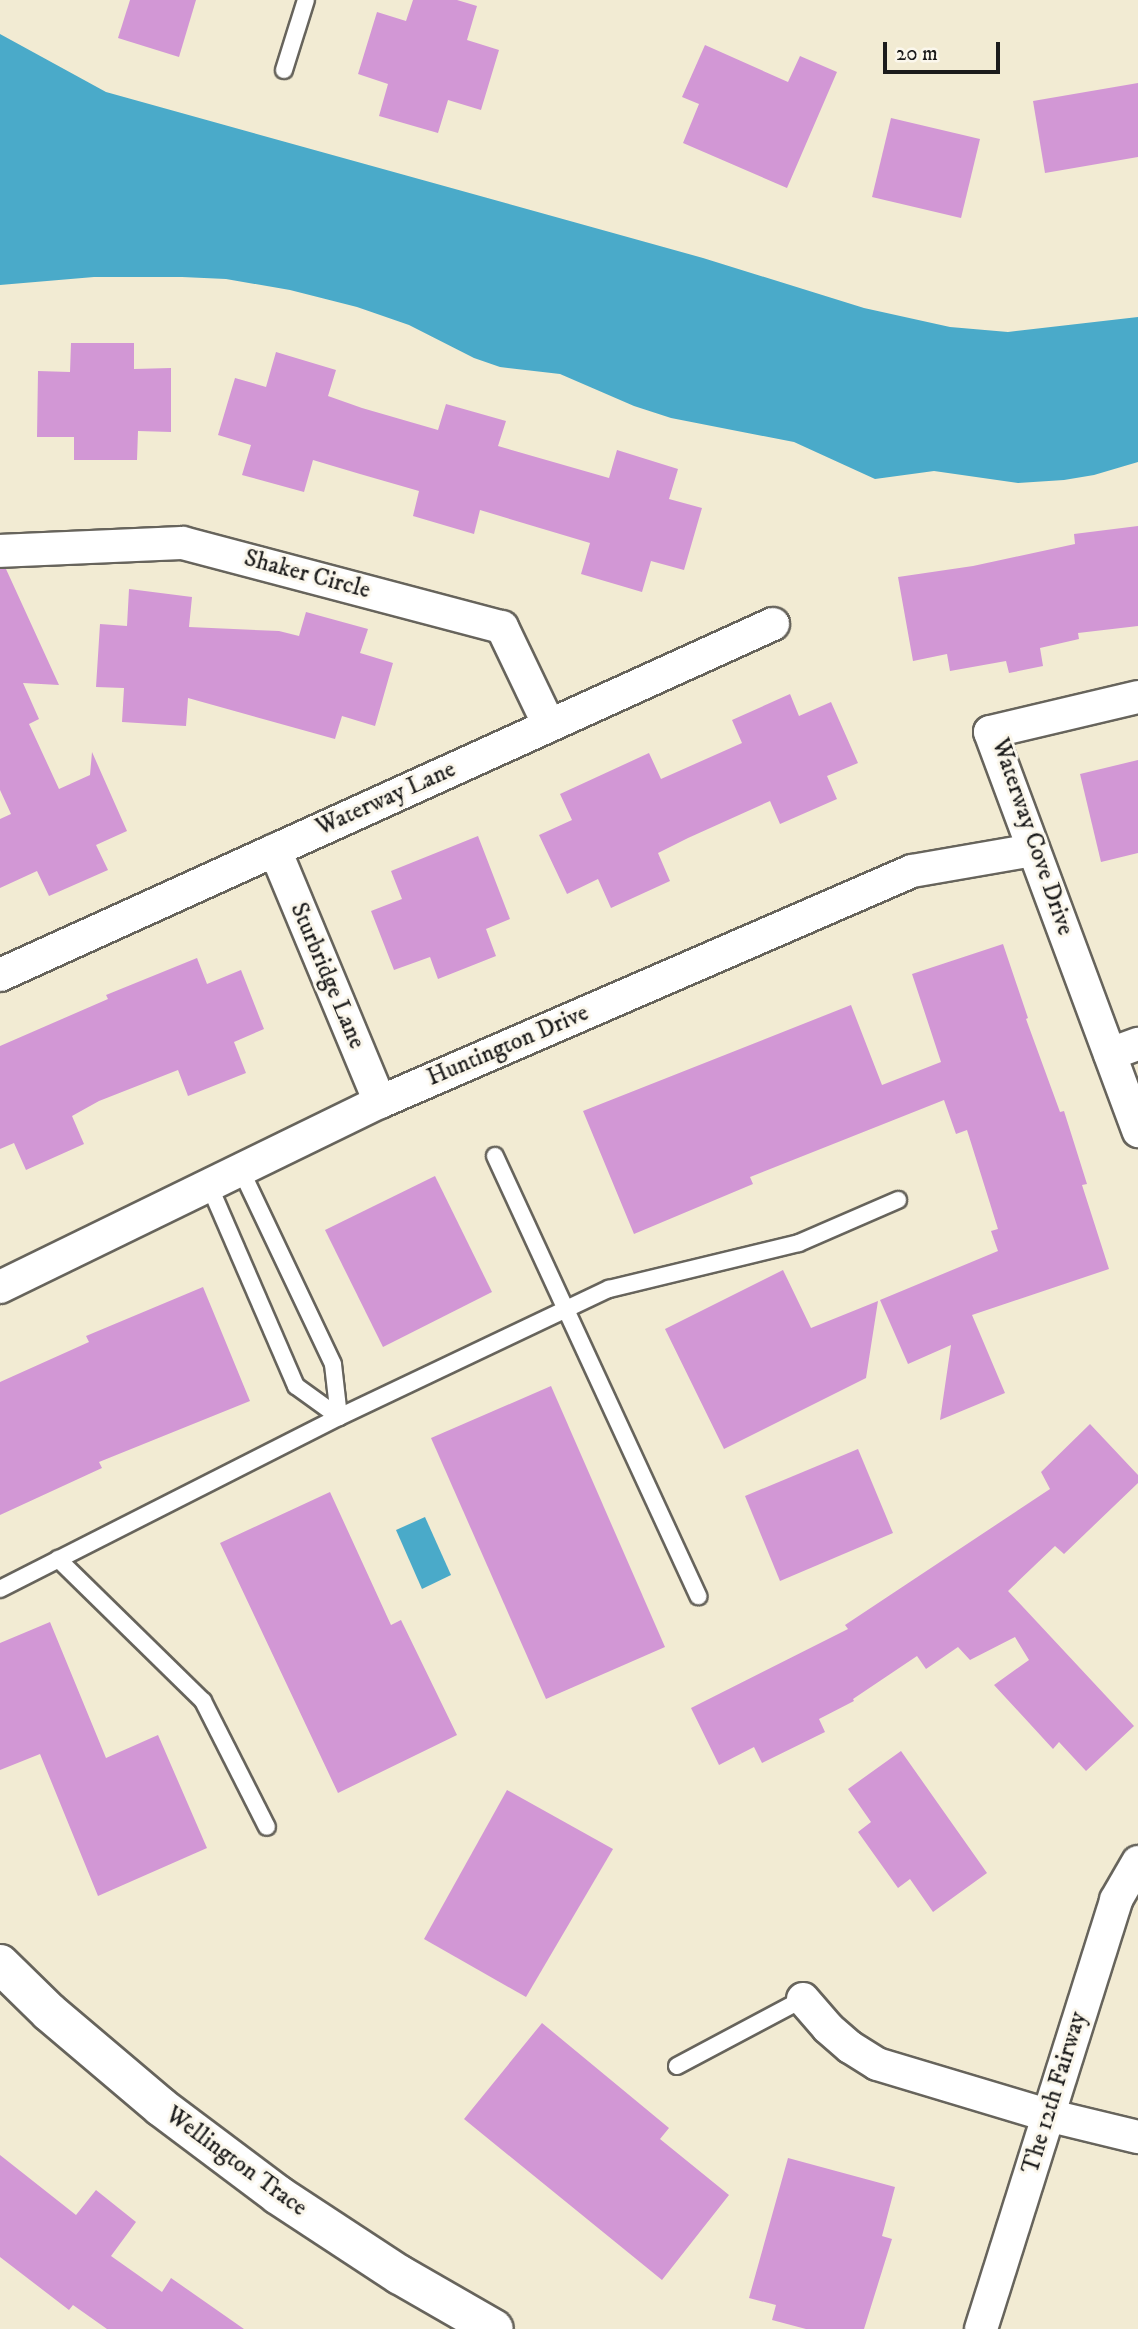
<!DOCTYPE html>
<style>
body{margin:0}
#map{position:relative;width:1138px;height:2329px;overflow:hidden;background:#f2ebd3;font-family:"IM FELL DW Pica",serif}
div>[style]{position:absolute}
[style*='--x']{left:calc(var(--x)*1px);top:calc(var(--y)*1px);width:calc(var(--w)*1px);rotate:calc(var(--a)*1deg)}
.water>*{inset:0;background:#4aaac9}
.building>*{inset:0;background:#d297d5}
.roads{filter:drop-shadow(2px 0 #67645c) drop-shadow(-2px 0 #67645c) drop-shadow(0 2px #67645c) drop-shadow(0 -2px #67645c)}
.service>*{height:16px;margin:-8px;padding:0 8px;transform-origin:8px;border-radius:8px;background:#fff}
.minor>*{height:32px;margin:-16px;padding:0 16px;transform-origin:16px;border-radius:16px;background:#fff}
.tertiary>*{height:38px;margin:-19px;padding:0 19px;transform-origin:19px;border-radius:19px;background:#fff}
span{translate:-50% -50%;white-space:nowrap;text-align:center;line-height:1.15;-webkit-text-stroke:6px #fbf7ec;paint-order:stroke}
.street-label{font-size:24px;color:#1c1c1c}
.scale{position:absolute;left:883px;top:42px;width:117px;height:32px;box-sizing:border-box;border:4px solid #1c1c1c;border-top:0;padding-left:9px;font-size:21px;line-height:24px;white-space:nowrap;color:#1c1c1c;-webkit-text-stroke:5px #fbf7ec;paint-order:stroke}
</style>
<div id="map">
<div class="water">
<i style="clip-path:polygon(0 34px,106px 92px,703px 258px,864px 308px,950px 327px,1008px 332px,1138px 317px,1138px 462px,1094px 475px,1064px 480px,1018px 483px,934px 471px,875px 479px,794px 442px,671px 418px,634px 406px,560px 374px,500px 367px,474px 358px,409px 325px,357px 307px,290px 290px,226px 279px,182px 277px,94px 277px,0 285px)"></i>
<i style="clip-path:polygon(425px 1517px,451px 1575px,422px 1589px,396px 1530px)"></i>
</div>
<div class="building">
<i style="clip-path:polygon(130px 0,196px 0,179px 57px,118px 38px)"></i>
<i style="clip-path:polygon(413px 0,457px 0,477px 6px,467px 40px,499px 50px,481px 110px,448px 100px,438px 133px,379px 116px,388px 84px,358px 74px,377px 12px,406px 21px)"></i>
<i style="clip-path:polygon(705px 45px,788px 82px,800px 56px,837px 72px,787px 188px,683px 143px,699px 104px,682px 97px)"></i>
<i style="clip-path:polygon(1138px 83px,1138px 157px,1045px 173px,1033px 101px)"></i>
<i style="clip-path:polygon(891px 118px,980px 139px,961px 218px,872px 197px)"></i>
<i style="clip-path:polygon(71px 343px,134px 343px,134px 369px,171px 368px,171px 432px,138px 431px,137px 460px,74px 460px,74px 437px,37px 437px,38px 371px,70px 372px)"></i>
<i style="clip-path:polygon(276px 352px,336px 370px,328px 396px,362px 408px,438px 430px,446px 404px,506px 421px,498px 446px,609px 478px,617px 450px,678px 469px,669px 499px,702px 508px,684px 570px,651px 561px,642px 592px,581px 574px,590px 543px,480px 510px,474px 534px,413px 516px,419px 491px,360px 474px,313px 460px,304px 492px,242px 475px,251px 445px,218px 435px,235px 378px,266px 387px)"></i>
<i style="clip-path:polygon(1138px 526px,1138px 626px,1078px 633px,1079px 639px,1040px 648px,1043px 666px,1009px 673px,1006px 661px,950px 671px,947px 654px,913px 661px,898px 577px,973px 566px,1075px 544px,1074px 534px)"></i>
<i style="clip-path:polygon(0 569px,6px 569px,59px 685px,23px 683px,39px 719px,29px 724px,59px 789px,90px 775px,92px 752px,127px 831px,96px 845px,108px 870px,49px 896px,37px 871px,0 888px,0 819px,11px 814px,0 790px)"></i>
<i style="clip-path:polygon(129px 589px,192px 597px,189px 627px,279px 631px,299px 636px,306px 612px,368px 629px,360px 653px,393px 663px,375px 726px,342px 716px,335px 739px,188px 698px,186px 726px,122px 722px,124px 688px,96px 687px,100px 624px,127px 626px)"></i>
<i style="clip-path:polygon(790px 694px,799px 716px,831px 702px,858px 763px,827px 776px,837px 799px,780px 824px,770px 801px,688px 838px,658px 853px,670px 881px,611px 908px,598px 879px,567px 894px,539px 835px,572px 820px,560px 794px,649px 753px,661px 779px,742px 743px,732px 720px)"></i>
<i style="clip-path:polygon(1138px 760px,1138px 853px,1101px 862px,1080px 774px)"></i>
<i style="clip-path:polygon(478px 836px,510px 919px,486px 929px,496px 956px,438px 979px,430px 957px,394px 970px,371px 911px,402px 899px,391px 871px)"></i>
<i style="clip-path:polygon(1003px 944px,1028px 1018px,1026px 1019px,1060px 1112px,1064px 1111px,1087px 1184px,1082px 1185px,1109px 1269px,972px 1315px,1005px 1393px,940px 1420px,951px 1345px,908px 1364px,880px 1300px,998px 1251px,991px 1231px,998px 1229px,967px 1130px,956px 1134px,944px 1100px,750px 1177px,753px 1184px,634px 1234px,583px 1111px,851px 1005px,882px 1085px,941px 1062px,912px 974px)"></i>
<i style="clip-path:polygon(197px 958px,207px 984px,241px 970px,264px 1029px,234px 1042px,246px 1073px,188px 1096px,178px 1070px,99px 1101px,72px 1116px,84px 1144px,26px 1170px,14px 1143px,0 1149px,0 1046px,108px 999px,106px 995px)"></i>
<i style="clip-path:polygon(435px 1176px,492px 1292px,383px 1347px,325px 1230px)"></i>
<i style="clip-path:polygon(783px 1270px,811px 1328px,878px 1301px,866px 1378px,724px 1449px,665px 1329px)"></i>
<i style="clip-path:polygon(203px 1287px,250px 1401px,99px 1462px,102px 1468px,0 1515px,0 1382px,89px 1342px,86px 1336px)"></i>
<i style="clip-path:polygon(551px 1386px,665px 1647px,546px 1699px,431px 1438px)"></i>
<i style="clip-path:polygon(1090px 1424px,1138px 1475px,1138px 1483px,1064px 1554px,1055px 1546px,1008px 1591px,1134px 1726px,1086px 1771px,1059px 1742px,1053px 1749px,994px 1685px,1029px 1660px,1015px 1637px,970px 1660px,958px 1647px,926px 1669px,917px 1656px,853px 1699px,854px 1701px,819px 1719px,825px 1732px,762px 1763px,754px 1747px,719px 1765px,691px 1708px,848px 1629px,845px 1625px,1050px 1489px,1041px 1472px)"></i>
<i style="clip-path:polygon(858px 1449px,893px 1533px,780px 1581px,745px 1496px)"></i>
<i style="clip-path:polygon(330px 1492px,391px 1625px,401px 1620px,457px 1735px,338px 1793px,220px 1543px)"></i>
<i style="clip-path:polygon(50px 1622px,106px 1758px,158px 1735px,207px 1848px,98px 1896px,40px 1754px,0 1770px,0 1643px)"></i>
<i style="clip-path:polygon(901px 1751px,987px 1873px,933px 1912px,910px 1879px,898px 1888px,858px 1832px,871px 1822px,848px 1789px)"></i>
<i style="clip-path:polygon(507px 1790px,613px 1849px,526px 1997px,424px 1939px)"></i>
<i style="clip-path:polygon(542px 2023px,669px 2128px,660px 2139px,729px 2195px,662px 2280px,464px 2119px)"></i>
<i style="clip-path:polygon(0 2155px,76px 2215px,96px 2190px,136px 2222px,111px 2256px,162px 2292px,171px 2278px,244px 2329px,107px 2329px,73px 2305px,69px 2310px,0 2257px)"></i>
<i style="clip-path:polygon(788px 2158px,895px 2187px,882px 2236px,892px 2239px,864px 2329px,806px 2329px,772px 2320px,776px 2305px,749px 2298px)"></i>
</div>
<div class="roads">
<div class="service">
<i style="--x:284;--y:70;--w:73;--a:-72.6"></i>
<i style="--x:495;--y:1156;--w:485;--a:65.2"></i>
<i style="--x:209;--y:1185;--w:219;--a:66.6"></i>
<i style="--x:296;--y:1386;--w:53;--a:35.8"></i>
<i style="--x:339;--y:1417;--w:53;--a:-96.5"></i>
<i style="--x:333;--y:1364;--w:215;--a:-115.4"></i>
<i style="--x:58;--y:1559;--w:203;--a:44.4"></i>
<i style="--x:203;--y:1701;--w:141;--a:63.1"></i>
<i style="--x:0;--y:1589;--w:380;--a:-26.9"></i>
<i style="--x:339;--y:1417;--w:299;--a:-25.4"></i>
<i style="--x:609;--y:1289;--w:195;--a:-13.6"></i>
<i style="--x:799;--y:1243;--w:108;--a:-23.5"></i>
<i style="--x:677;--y:2066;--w:143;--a:-28"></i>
</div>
<div class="minor">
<i style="--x:0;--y:551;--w:183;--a:-2.5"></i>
<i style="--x:183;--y:543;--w:330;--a:14.8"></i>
<i style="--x:502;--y:627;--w:109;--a:64.4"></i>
<i style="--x:1138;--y:697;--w:152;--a:166.7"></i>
<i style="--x:990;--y:732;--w:426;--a:69.6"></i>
<i style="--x:275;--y:850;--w:273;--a:67.4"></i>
<i style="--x:0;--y:975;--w:849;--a:-24.42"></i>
<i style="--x:1110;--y:1054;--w:30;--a:-20"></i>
<i style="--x:0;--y:1287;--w:423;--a:-26"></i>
<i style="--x:380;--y:1102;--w:580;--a:-23.47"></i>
<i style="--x:912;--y:871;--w:123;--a:-9.8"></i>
<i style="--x:803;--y:1999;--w:38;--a:49"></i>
<i style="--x:828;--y:2028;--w:29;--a:41"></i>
<i style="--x:850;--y:2047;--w:32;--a:32"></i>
<i style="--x:877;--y:2064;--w:177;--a:16.7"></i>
<i style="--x:1047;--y:2115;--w:94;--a:13.6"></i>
<i style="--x:981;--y:2329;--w:450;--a:-72.5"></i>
<i style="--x:1116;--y:1900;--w:44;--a:-59.9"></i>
</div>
<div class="tertiary">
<i style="--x:0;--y:1964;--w:69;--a:44.4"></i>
<i style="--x:49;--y:2012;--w:147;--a:40.3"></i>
<i style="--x:161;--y:2107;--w:146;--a:36.9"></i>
<i style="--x:278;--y:2195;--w:146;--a:33.3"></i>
<i style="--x:400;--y:2275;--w:108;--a:29.9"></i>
</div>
</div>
<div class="street-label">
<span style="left:307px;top:575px;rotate:15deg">Shaker Circle</span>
<span style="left:386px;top:799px;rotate:-24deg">Waterway Lane</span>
<span style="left:1032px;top:837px;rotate:71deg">Waterway Cove Drive</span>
<span style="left:327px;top:976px;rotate:67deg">Sturbridge Lane</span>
<span style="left:508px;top:1046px;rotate:-23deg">Huntington Drive</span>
<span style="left:1055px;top:2093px;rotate:-73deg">The 12th Fairway</span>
<span style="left:236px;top:2162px;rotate:36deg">Wellington Trace</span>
</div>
<div class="scale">20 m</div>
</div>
